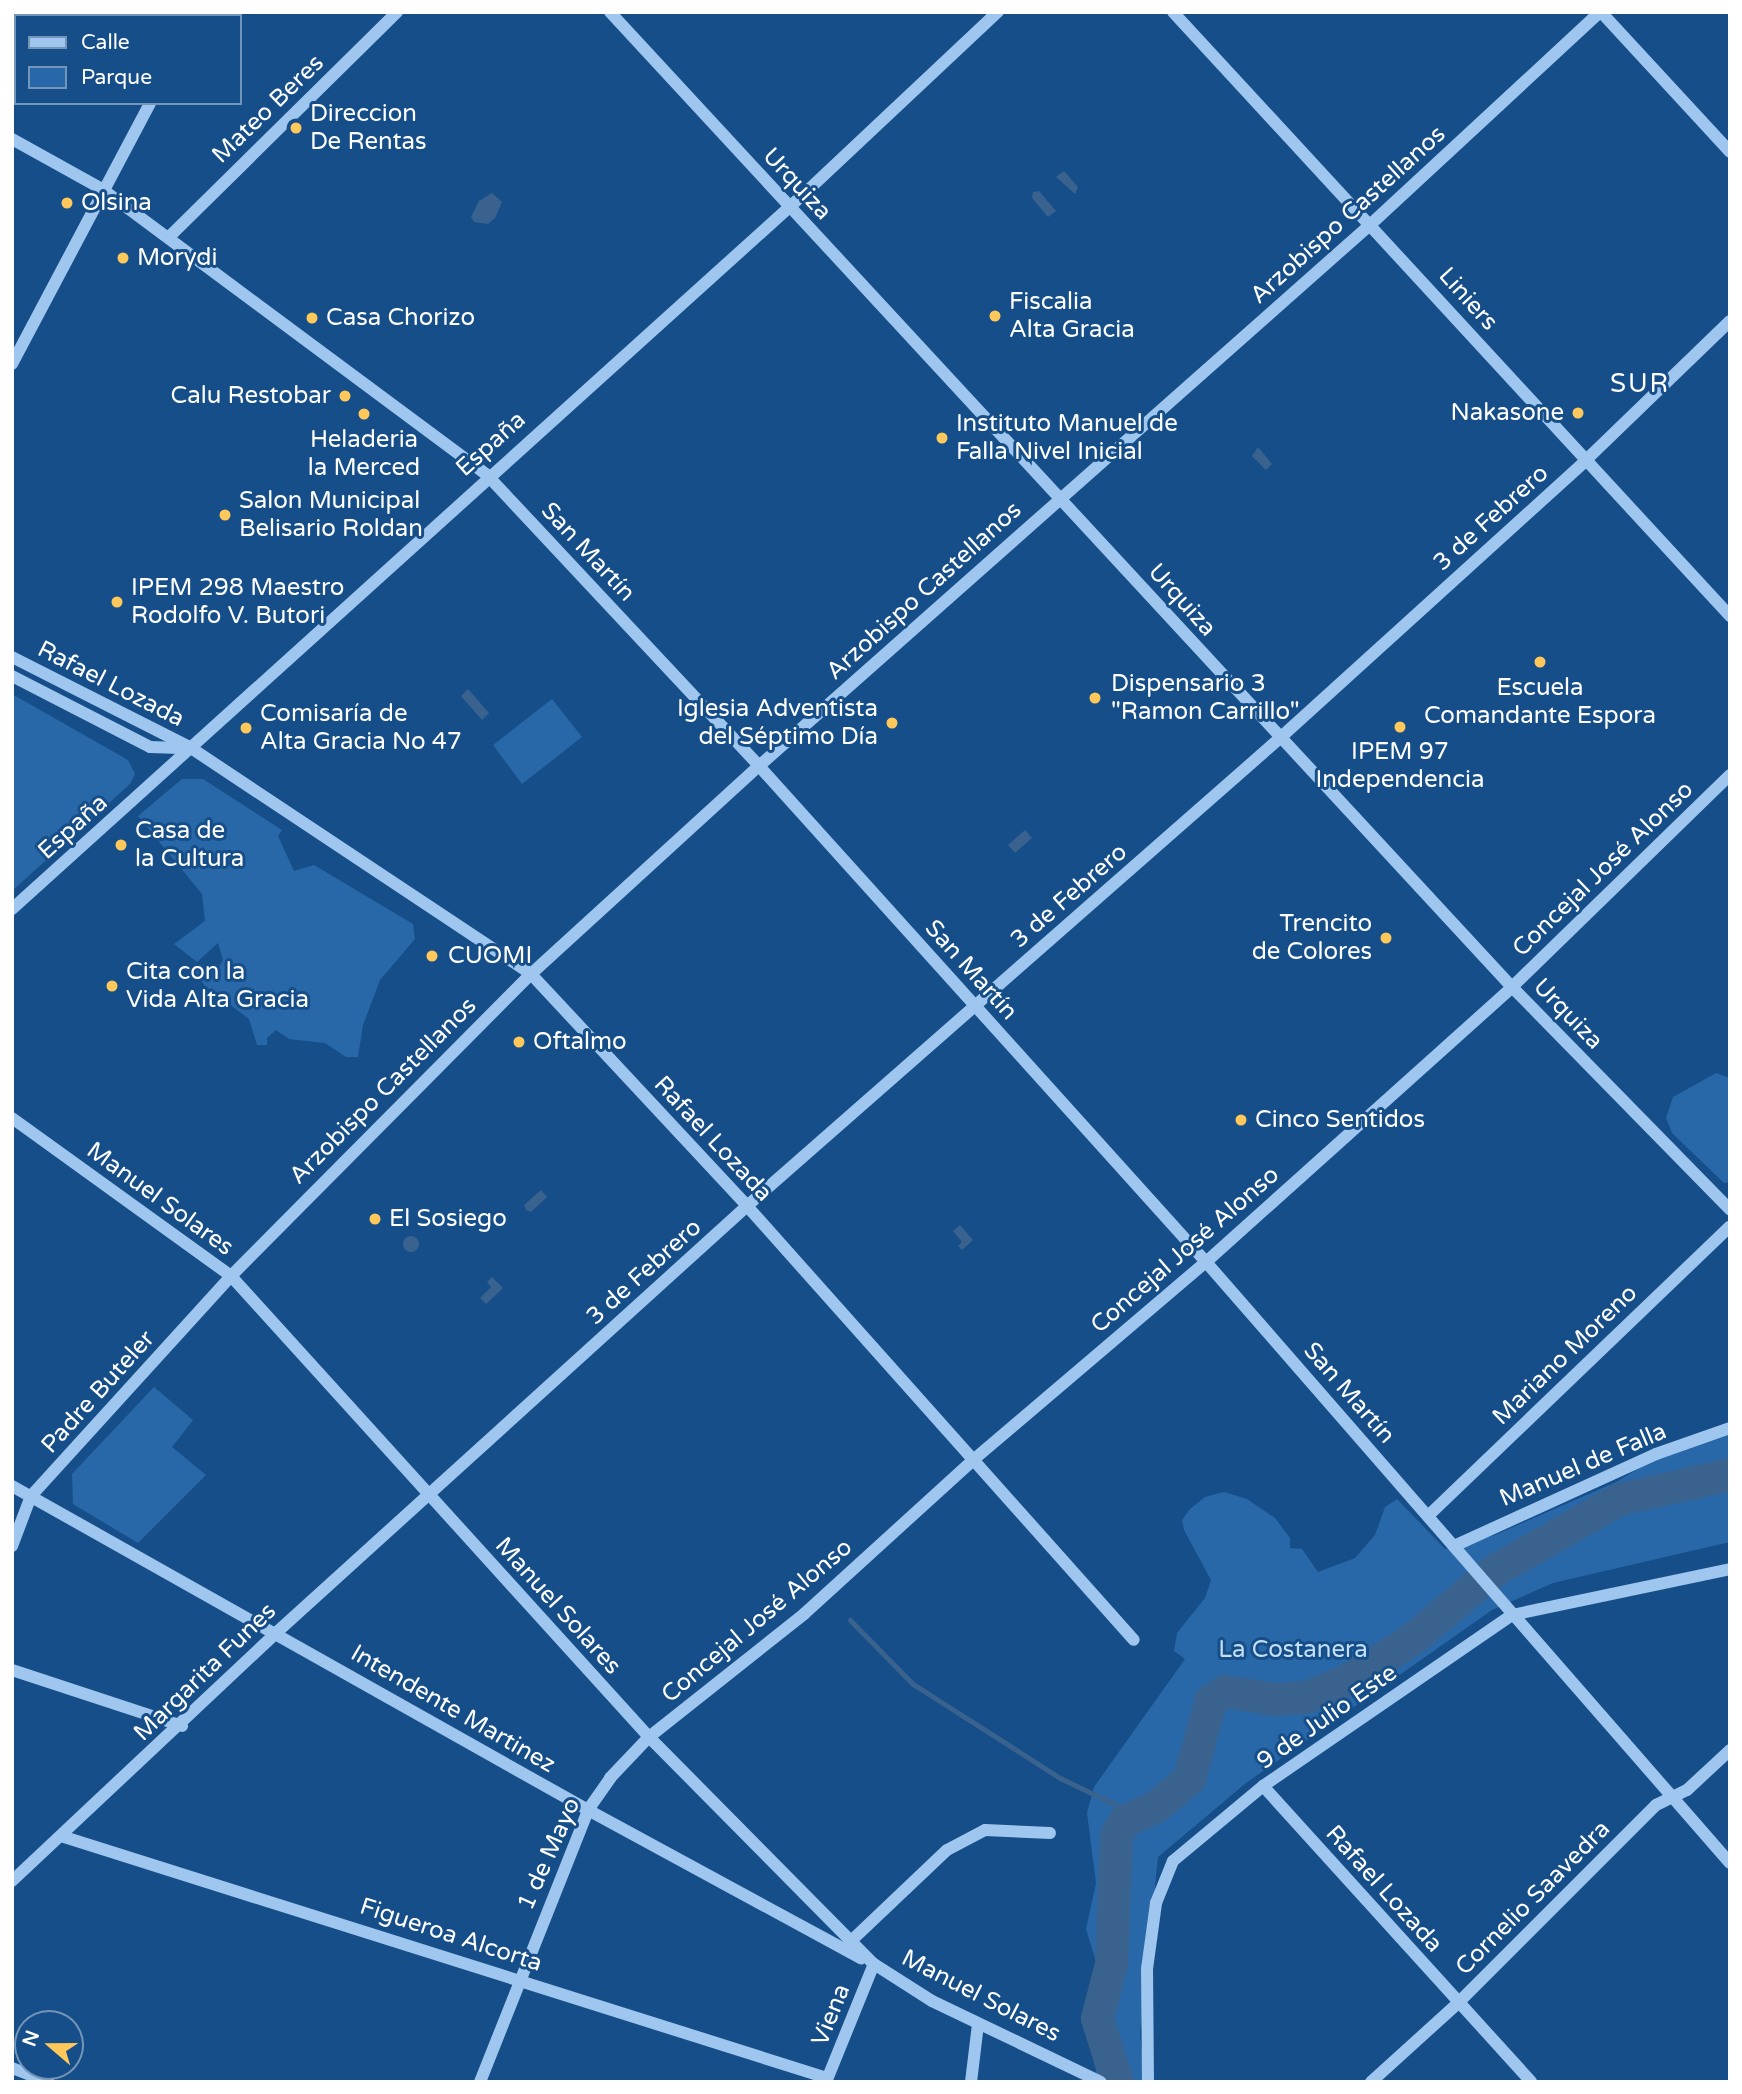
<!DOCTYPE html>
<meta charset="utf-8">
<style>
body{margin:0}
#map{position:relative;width:1742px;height:2094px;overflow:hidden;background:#164e89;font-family:"Varela Round",sans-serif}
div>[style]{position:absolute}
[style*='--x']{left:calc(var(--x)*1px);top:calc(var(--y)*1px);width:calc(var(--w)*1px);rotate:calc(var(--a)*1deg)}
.green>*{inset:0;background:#2868a8}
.water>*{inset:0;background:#39638e}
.round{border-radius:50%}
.stream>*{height:5px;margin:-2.5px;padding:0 2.5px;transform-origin:2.5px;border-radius:2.5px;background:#39638e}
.river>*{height:33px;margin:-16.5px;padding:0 16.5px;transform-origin:16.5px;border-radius:16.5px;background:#39638e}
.minor>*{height:12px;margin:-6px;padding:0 6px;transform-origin:6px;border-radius:6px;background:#9ec6ee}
.dots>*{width:19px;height:19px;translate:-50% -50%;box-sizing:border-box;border:4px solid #164e89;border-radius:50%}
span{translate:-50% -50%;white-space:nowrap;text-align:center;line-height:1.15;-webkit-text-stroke:6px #164e89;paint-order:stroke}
.street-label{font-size:24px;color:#fff}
.poi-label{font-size:24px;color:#fff}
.left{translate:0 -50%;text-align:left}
.right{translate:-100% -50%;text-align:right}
.park-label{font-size:24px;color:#c4dffa}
.neighbourhood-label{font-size:26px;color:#fff;letter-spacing:2px}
.frame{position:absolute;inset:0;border:14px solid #fff;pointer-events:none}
.legend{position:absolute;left:14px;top:14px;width:228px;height:91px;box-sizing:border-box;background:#164e89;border:2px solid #7395b8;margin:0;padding:9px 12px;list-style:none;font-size:21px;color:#fff}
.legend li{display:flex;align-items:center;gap:14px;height:35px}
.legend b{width:35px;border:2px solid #7395b8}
.north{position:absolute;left:14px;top:2010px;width:70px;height:70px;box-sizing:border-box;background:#164e89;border:2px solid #7395b8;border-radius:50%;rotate:290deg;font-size:19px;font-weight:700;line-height:28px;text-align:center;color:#fff}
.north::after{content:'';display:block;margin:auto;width:24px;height:32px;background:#ffc85b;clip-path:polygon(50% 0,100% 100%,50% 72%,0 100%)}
</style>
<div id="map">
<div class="green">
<i style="clip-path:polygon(12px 694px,128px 760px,135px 774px,130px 784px,12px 891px)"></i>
<i style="clip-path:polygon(552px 699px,582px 737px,522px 784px,493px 745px)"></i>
<i style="clip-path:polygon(182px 779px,203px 779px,282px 830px,278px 836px,294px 871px,314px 865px,413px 924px,415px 939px,380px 980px,363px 1025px,358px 1057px,346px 1057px,325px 1043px,289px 1039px,276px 1030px,267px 1038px,267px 1045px,257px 1045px,249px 1019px,204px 985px,193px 969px,202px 964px,218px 969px,223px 960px,218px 943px,197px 962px,174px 944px,205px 921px,202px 894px,138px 816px)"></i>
<i style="clip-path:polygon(1716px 1073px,1730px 1078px,1730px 1182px,1724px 1183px,1672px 1133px,1666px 1118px,1673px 1097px)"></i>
<i style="clip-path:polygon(154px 1387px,193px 1420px,172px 1447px,206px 1475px,138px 1543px,73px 1504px,72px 1474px)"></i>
<i style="clip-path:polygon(1730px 1431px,1730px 1542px,1553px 1583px,1492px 1610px,1246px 1783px,1158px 1857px,1140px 2034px,1145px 2082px,1098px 2082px,1088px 2022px,1097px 1965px,1086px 1929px,1096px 1883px,1087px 1813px,1094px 1787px,1185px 1659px,1174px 1651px,1177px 1633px,1205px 1598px,1211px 1580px,1184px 1530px,1182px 1520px,1190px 1509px,1205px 1497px,1224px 1492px,1247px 1499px,1275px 1518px,1290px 1538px,1290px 1548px,1302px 1549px,1318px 1572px,1355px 1558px,1375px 1535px,1385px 1507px,1397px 1499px,1445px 1549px,1495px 1535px,1616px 1482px,1690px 1438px)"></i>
</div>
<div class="water">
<i style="clip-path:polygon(1064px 171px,1078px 187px,1075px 194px,1056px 177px)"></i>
<i style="clip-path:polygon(1039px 191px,1056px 211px,1048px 217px,1032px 198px,1033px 192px)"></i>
<i style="clip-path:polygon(492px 193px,502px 202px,495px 218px,488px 224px,474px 222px,471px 217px,479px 201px)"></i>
<i style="clip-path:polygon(1258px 447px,1272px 464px,1266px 470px,1252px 456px)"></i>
<i style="clip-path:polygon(468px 689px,489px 713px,482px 720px,461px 696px)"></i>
<i style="clip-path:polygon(1025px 830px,1032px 838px,1015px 853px,1008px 845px)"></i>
<i style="clip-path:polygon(541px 1190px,547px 1197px,531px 1212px,526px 1210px,524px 1205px)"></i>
<i style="clip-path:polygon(960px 1225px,973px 1240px,962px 1250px,958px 1246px,962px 1242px,953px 1231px)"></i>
<i class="round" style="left:403px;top:1236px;width:16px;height:16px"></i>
<i style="clip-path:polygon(492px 1277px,503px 1288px,486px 1304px,480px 1298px,491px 1287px,487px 1282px)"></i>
</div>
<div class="stream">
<i style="--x:850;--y:1620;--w:90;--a:45.5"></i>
<i style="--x:913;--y:1684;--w:174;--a:32.6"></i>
<i style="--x:1060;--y:1778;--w:85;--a:25.7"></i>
</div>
<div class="river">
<i style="--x:1117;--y:2082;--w:67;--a:-107.4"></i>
<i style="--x:1097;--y:2018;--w:56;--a:-75.5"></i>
<i style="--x:1111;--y:1964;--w:129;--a:-87.8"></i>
<i style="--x:1116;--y:1835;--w:16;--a:-60"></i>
<i style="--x:1124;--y:1821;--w:35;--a:-25"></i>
<i style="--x:1156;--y:1806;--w:43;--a:-39.3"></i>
<i style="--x:1189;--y:1779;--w:81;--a:-74.9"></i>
<i style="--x:1210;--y:1701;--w:18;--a:-34"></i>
<i style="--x:1225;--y:1691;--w:51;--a:9.1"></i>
<i style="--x:1275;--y:1699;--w:31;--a:-4"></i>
<i style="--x:1306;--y:1697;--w:47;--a:-22.7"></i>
<i style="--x:1349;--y:1679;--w:75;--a:-32.4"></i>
<i style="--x:1412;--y:1639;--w:106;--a:-40"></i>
<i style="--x:1493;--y:1571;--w:145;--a:-29.7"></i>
<i style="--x:1619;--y:1499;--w:114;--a:-12.7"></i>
</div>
<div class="minor">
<i style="--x:610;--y:12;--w:1328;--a:47.23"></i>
<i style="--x:1512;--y:987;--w:312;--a:45.6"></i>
<i style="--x:1173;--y:12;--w:822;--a:47.32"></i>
<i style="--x:1601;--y:12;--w:190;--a:47.3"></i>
<i style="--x:199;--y:16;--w:4;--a:-63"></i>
<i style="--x:12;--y:139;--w:103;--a:29.1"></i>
<i style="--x:102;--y:189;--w:480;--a:36.6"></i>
<i style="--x:487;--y:475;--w:398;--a:46.9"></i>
<i style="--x:759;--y:766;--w:668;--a:47.97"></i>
<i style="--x:1206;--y:1262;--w:797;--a:48.92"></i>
<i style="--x:169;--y:237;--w:320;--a:-44.6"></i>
<i style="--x:12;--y:364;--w:295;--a:-62.1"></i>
<i style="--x:12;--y:657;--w:201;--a:26.9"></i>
<i style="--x:191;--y:748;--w:408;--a:33.6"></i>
<i style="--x:531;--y:974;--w:317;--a:47"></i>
<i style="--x:747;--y:1206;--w:581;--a:48.28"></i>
<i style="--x:12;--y:676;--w:155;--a:27.2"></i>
<i style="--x:150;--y:747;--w:37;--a:2"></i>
<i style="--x:12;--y:909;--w:1070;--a:-42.08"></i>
<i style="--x:806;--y:192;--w:263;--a:-43.2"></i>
<i style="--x:12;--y:1118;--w:270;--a:35.8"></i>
<i style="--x:231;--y:1276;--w:622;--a:47.8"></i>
<i style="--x:649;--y:1737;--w:320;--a:45.3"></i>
<i style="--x:874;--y:1964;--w:69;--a:32.5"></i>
<i style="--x:932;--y:2001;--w:187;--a:25.6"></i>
<i style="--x:12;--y:1486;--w:661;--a:29.36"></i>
<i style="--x:588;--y:1810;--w:311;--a:28.5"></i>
<i style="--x:1429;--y:1515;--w:417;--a:-43.8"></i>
<i style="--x:12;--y:1546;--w:53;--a:-69.2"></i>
<i style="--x:31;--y:1496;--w:297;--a:-47.7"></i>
<i style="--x:231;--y:1276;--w:426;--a:-45.2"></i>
<i style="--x:531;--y:974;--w:309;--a:-42.4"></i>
<i style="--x:759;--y:766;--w:818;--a:-41.53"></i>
<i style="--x:1371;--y:224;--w:312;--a:-42.8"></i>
<i style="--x:1454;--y:1546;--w:222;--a:-24.5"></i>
<i style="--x:1656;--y:1454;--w:78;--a:-19.4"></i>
<i style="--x:12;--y:1670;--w:179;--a:18.2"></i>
<i style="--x:1263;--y:1786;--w:399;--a:47.8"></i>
<i style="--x:61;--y:1836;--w:803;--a:17.53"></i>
<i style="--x:12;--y:1881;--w:364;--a:-43.2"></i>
<i style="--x:277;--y:1632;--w:634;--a:-42.19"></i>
<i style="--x:747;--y:1206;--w:709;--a:-41.28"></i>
<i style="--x:1280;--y:738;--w:412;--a:-42.2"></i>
<i style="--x:1585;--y:461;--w:202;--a:-44"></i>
<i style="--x:851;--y:1941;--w:132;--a:-43.5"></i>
<i style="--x:947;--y:1850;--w:43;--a:-27.8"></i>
<i style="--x:985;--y:1830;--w:65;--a:2.6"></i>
<i style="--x:12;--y:2068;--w:39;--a:21"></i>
<i style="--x:480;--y:2082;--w:293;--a:-68.3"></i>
<i style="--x:588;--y:1810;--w:39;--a:-55"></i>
<i style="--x:610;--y:1778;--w:57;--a:-46.4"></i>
<i style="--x:649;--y:1737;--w:198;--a:-38.4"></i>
<i style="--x:804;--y:1614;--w:227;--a:-42.3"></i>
<i style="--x:972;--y:1461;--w:307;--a:-40.4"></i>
<i style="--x:1206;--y:1262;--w:411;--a:-41.9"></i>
<i style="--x:1512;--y:987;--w:304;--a:-44.2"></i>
<i style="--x:826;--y:2082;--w:127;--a:-67.9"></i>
<i style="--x:971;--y:2082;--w:58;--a:-83.1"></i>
<i style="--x:1148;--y:2082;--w:113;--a:-90.5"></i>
<i style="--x:1147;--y:1969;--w:67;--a:-82.2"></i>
<i style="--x:1156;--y:1903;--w:45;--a:-68"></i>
<i style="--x:1173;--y:1861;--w:117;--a:-39.8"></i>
<i style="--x:1263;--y:1786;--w:302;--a:-34.5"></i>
<i style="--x:1512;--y:1615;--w:223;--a:-11.9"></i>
<i style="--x:1371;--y:2082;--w:118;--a:-42.2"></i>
<i style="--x:1458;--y:2003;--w:280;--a:-45"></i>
<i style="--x:1656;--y:1805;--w:34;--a:-26"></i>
<i style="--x:1687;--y:1790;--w:59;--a:-42.9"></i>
</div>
<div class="dots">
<i style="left:296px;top:128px;background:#ffc85b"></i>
<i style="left:67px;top:203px;background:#ffc85b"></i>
<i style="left:123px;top:258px;background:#ffc85b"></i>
<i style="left:995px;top:316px;background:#ffc85b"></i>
<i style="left:312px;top:318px;background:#ffc85b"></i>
<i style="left:345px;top:396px;background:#ffc85b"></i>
<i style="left:1578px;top:413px;background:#ffc85b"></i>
<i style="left:364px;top:414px;background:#ffc85b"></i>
<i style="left:942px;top:438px;background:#ffc85b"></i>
<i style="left:225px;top:515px;background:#ffc85b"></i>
<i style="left:117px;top:602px;background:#ffc85b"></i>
<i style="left:1540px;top:662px;background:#ffc85b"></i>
<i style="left:1095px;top:698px;background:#ffc85b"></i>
<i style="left:892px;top:723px;background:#ffc85b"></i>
<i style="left:1400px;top:727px;background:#ffc85b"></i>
<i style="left:246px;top:728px;background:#ffc85b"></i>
<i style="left:121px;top:845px;background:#ffc85b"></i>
<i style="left:1386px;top:938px;background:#ffc85b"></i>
<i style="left:432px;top:956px;background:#ffc85b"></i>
<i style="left:112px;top:986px;background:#ffc85b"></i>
<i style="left:519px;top:1042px;background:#ffc85b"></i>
<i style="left:1241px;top:1120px;background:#ffc85b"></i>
<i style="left:375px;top:1219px;background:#ffc85b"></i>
</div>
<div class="street-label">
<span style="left:268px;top:109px;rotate:-44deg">Mateo Beres</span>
<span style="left:797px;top:184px;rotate:47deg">Urquiza</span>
<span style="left:1348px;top:215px;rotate:-42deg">Arzobispo Castellanos</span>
<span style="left:1468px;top:299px;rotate:48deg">Liniers</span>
<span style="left:491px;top:444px;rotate:-42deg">España</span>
<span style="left:1491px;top:518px;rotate:-42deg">3 de Febrero</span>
<span style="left:588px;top:552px;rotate:47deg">San Martín</span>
<span style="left:924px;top:591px;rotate:-42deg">Arzobispo Castellanos</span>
<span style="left:1182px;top:600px;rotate:48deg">Urquiza</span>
<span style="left:111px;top:684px;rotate:27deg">Rafael Lozada</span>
<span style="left:73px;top:827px;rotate:-42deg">España</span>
<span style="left:1603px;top:869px;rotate:-44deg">Concejal José Alonso</span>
<span style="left:1069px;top:896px;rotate:-41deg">3 de Febrero</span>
<span style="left:971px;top:970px;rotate:48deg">San Martín</span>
<span style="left:1568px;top:1014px;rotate:46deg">Urquiza</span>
<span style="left:383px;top:1091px;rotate:-45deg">Arzobispo Castellanos</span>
<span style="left:713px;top:1139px;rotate:47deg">Rafael Lozada</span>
<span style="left:160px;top:1199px;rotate:36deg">Manuel Solares</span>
<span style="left:1185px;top:1250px;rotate:-41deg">Concejal José Alonso</span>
<span style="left:644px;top:1272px;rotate:-42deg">3 de Febrero</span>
<span style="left:1565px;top:1355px;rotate:-44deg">Mariano Moreno</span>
<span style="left:98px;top:1392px;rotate:-48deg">Padre Buteler</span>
<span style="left:1349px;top:1393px;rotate:49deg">San Martín</span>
<span style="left:1583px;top:1465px;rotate:-23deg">Manuel de Falla</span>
<span style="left:558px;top:1606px;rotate:48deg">Manuel Solares</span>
<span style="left:757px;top:1621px;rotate:-40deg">Concejal José Alonso</span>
<span style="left:205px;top:1672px;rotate:-44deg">Margarita Funes</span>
<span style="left:453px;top:1709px;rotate:30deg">Intendente Martinez</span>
<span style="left:1327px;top:1717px;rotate:-35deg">9 de Julio Este</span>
<span style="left:549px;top:1854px;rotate:-66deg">1 de Mayo</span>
<span style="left:1384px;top:1889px;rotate:48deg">Rafael Lozada</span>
<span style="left:1533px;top:1898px;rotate:-45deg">Cornelio Saavedra</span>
<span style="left:451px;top:1935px;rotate:18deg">Figueroa Alcorta</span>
<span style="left:981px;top:1996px;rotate:27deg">Manuel Solares</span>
<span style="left:831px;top:2015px;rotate:-68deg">Viena</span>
</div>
<div class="poi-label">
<span class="left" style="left:310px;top:128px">Direccion<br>De Rentas</span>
<span class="left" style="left:81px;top:203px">Olsina</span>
<span class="left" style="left:137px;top:258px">Morydi</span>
<span class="left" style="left:1009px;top:316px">Fiscalia<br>Alta Gracia</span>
<span class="left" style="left:326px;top:318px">Casa Chorizo</span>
<span class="right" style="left:331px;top:396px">Calu Restobar</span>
<span class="right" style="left:1564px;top:413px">Nakasone</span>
<span class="left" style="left:956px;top:438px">Instituto Manuel de<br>Falla Nivel Inicial</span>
<span style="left:364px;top:454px">Heladeria<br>la Merced</span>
<span class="left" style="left:239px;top:515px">Salon Municipal<br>Belisario Roldan</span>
<span class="left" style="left:131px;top:602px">IPEM 298 Maestro<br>Rodolfo V. Butori</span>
<span class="left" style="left:1111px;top:698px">Dispensario 3<br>"Ramon Carrillo"</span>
<span style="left:1540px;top:702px">Escuela<br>Comandante Espora</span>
<span class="right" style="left:878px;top:723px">Iglesia Adventista<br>del Séptimo Día</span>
<span class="left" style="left:260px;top:728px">Comisaría de<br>Alta Gracia No 47</span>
<span style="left:1400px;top:766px">IPEM 97<br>Independencia</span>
<span class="left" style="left:135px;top:845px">Casa de<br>la Cultura</span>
<span class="right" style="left:1372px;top:938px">Trencito<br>de Colores</span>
<span class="left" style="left:448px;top:956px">CUOMI</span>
<span class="left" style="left:126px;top:986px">Cita con la<br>Vida Alta Gracia</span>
<span class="left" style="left:533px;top:1042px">Oftalmo</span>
<span class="left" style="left:1255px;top:1120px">Cinco Sentidos</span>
<span class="left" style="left:389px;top:1219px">El Sosiego</span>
</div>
<div class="park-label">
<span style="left:1293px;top:1650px">La Costanera</span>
</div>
<div class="neighbourhood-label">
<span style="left:1640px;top:384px">SUR</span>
</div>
<div class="frame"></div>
<ul class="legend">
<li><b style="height:9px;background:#9ec6ee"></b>Calle</li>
<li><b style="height:19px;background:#2868a8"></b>Parque</li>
</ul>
<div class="north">N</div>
</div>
